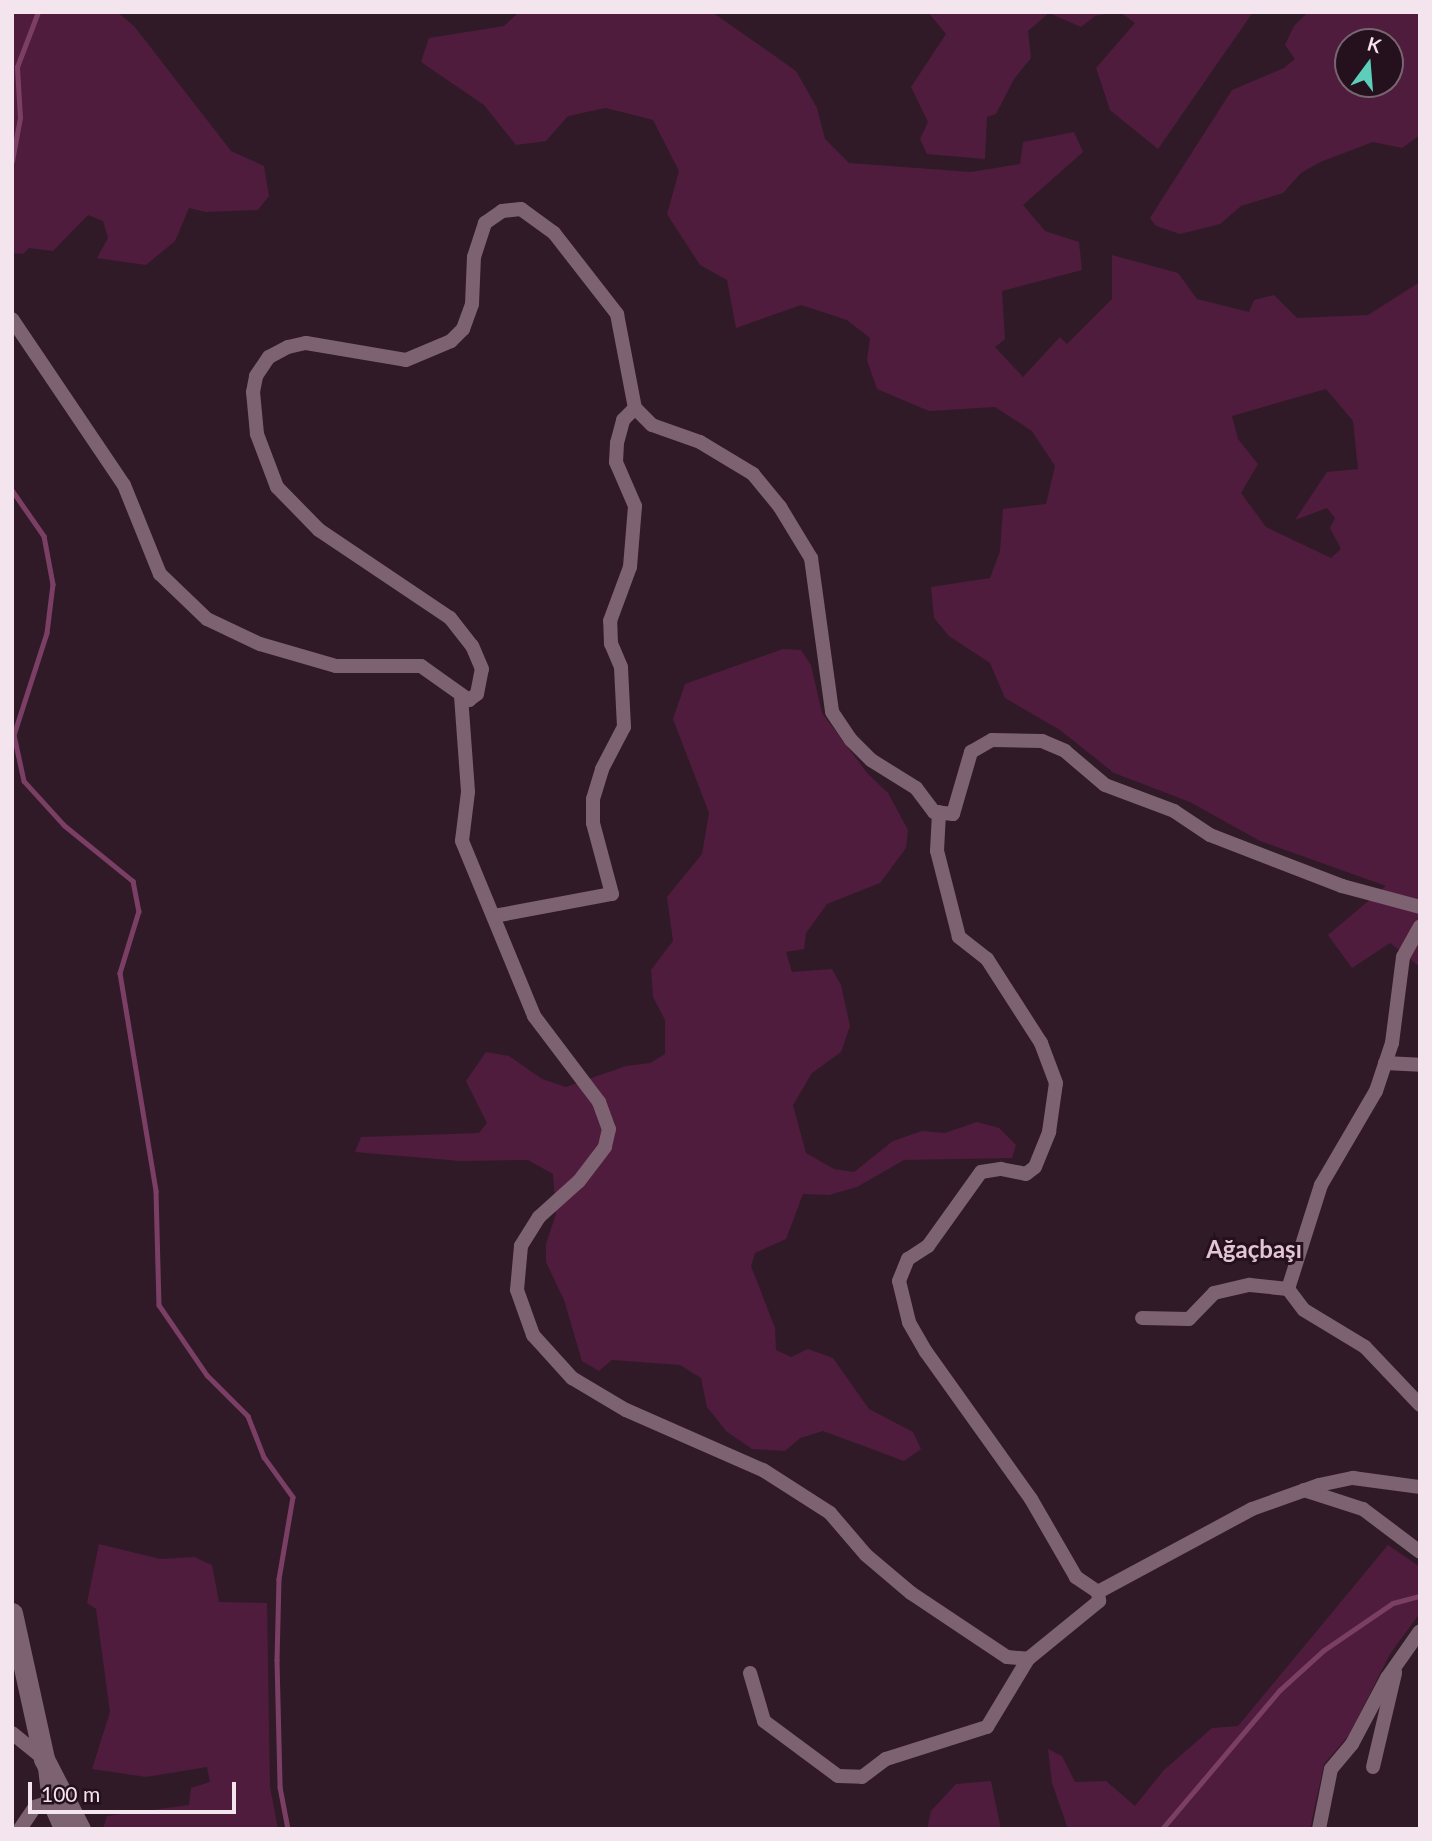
<!DOCTYPE html>
<meta charset="utf-8">
<style>
body{margin:0}
#map{position:relative;width:1432px;height:1841px;overflow:hidden;background:#301a27;font-family:Lato,sans-serif}
div>[style]{position:absolute}
[style*='--x']{left:calc(var(--x)*1px);top:calc(var(--y)*1px);width:calc(var(--w)*1px);rotate:calc(var(--a)*1deg)}
.green>*{inset:0;background:#4f1c3d}
.stream>*{height:4.5px;margin:-2.25px;padding:0 2.25px;transform-origin:2.25px;border-radius:2.25px;background:#7b3f65}
.street>*{height:14px;margin:-7px;padding:0 7px;transform-origin:7px;border-radius:7px;background:#7d6272}
.secondary>*{height:21px;margin:-10.5px;padding:0 10.5px;transform-origin:10.5px;border-radius:10.5px;background:#7d6272}
span{translate:-50% -50%;white-space:nowrap;text-align:center;line-height:1.15;-webkit-text-stroke:6px #25101d;paint-order:stroke}
.quarter-label{font-size:24px;color:#e3c5d5;font-weight:700}
.frame{position:absolute;inset:0;border:14px solid #f4e4ed;pointer-events:none}
.north{position:absolute;left:1334px;top:28px;width:70px;height:70px;box-sizing:border-box;background:#25101d;border:2px solid #786570;border-radius:50%;rotate:16deg;font-size:19px;font-weight:700;line-height:28px;text-align:center;color:#f4e4ed}
.north::after{content:'';display:block;margin:auto;width:24px;height:32px;background:#5cceba;clip-path:polygon(50% 0,100% 100%,50% 72%,0 100%)}
.scale{position:absolute;left:28px;top:1782px;width:208px;height:32px;box-sizing:border-box;border:4px solid #f4e4ed;border-top:0;padding-left:9px;font-size:21px;line-height:24px;white-space:nowrap;color:#f4e4ed;-webkit-text-stroke:5px #25101d;paint-order:stroke}
</style>
<div id="map">
<div class="green">
<i style="clip-path:polygon(12px 12px,117px 12px,134px 26px,231px 151px,264px 166px,269px 196px,258px 210px,206px 212px,189px 208px,175px 241px,146px 265px,97px 258px,108px 238px,103px 221px,88px 215px,53px 251px,29px 248px,23px 254px,12px 253px)"></i>
<i style="clip-path:polygon(evenodd,519px 12px,712px 12px,796px 71px,817px 108px,825px 139px,849px 163px,971px 172px,1020px 164px,1023px 142px,1074px 132px,1083px 152px,1023px 205px,1045px 231px,1079px 242px,1082px 270px,1002px 291px,1005px 339px,995px 347px,1023px 377px,1060px 337px,1067px 344px,1112px 299px,1112px 255px,1178px 273px,1197px 299px,1249px 312px,1254px 300px,1274px 295px,1297px 318px,1368px 315px,1420px 282px,1420px 967px,1390px 943px,1352px 968px,1328px 935px,1386px 886px,1260px 841px,1190px 802px,1114px 773px,1060px 730px,1005px 698px,990px 663px,949px 636px,934px 618px,931px 587px,990px 578px,1000px 551px,1003px 509px,1046px 504px,1055px 466px,1032px 431px,995px 407px,929px 411px,877px 389px,867px 360px,870px 338px,847px 320px,801px 305px,736px 328px,727px 280px,700px 265px,667px 214px,679px 171px,653px 120px,606px 108px,568px 116px,546px 141px,516px 145px,484px 105px,421px 62px,429px 38px,504px 26px,519px 12px,1326px 389px,1353px 421px,1358px 469px,1327px 472px,1295px 520px,1327px 508px,1335px 518px,1330px 528px,1341px 549px,1331px 558px,1266px 527px,1241px 493px,1258px 464px,1238px 439px,1232px 416px,1326px 389px)"></i>
<i style="clip-path:polygon(928px 12px,1117px 12px,1095px 16px,1081px 27px,1049px 13px,1028px 31px,1031px 58px,1014px 79px,996px 114px,987px 117px,985px 159px,927px 154px,920px 139px,928px 122px,911px 87px,946px 34px)"></i>
<i style="clip-path:polygon(1120px 12px,1253px 12px,1158px 149px,1110px 110px,1096px 68px,1135px 23px)"></i>
<i style="clip-path:polygon(evenodd,1308px 12px,1420px 12px,1420px 135px,1402px 148px,1373px 142px,1320px 162px,1301px 173px,1283px 193px,1241px 206px,1220px 224px,1180px 234px,1156px 226px,1150px 218px,1232px 90px,1284px 68px,1295px 59px,1285px 45px,1294px 26px,1308px 12px,1348px 42px,1390px 42px,1390px 84px,1348px 84px,1348px 42px)"></i>
<i style="clip-path:polygon(783px 649px,801px 650px,811px 665px,822px 713px,868px 774px,888px 793px,908px 830px,906px 848px,880px 883px,827px 904px,806px 933px,804px 949px,786px 952px,792px 972px,832px 969px,841px 985px,850px 1026px,841px 1052px,812px 1073px,793px 1105px,806px 1153px,834px 1169px,854px 1172px,893px 1141px,922px 1131px,945px 1133px,977px 1122px,999px 1128px,1016px 1145px,1012px 1158px,904px 1160px,857px 1187px,829px 1195px,803px 1194px,786px 1239px,755px 1253px,751px 1266px,775px 1328px,776px 1350px,791px 1357px,808px 1349px,833px 1358px,869px 1409px,913px 1432px,921px 1449px,904px 1461px,823px 1431px,800px 1438px,785px 1451px,752px 1449px,726px 1431px,707px 1407px,701px 1378px,680px 1365px,612px 1360px,599px 1371px,582px 1361px,564px 1300px,546px 1262px,546px 1244px,556px 1214px,553px 1174px,528px 1160px,460px 1161px,355px 1152px,361px 1137px,479px 1133px,487px 1123px,466px 1081px,486px 1052px,509px 1056px,542px 1079px,566px 1087px,626px 1066px,650px 1063px,665px 1054px,665px 1020px,653px 997px,651px 970px,673px 941px,667px 897px,702px 854px,709px 813px,673px 719px,685px 684px)"></i>
<i style="clip-path:polygon(99px 1544px,160px 1559px,194px 1557px,212px 1565px,219px 1602px,267px 1603px,270px 1787px,278px 1829px,103px 1829px,107px 1816px,189px 1805px,191px 1788px,210px 1782px,207px 1767px,146px 1777px,92px 1769px,110px 1712px,96px 1609px,87px 1603px)"></i>
<i style="clip-path:polygon(1388px 1545px,1420px 1567px,1420px 1613px,1390px 1654px,1349px 1735px,1324px 1764px,1310px 1829px,1068px 1829px,1052px 1783px,1048px 1749px,1062px 1756px,1075px 1782px,1106px 1781px,1135px 1806px,1163px 1771px,1212px 1728px,1238px 1726px)"></i>
<i style="clip-path:polygon(991px 1781px,1001px 1829px,927px 1829px,931px 1811px,956px 1784px)"></i>
</div>
<div class="stream">
<i style="--x:12;--y:161;--w:44;--a:-79.5"></i>
<i style="--x:20;--y:118;--w:51;--a:-93.4"></i>
<i style="--x:17;--y:67;--w:59;--a:-69.1"></i>
<i style="--x:12;--y:490;--w:56;--a:55.2"></i>
<i style="--x:44;--y:536;--w:49;--a:79.4"></i>
<i style="--x:53;--y:584;--w:49;--a:97"></i>
<i style="--x:47;--y:633;--w:107;--a:107.9"></i>
<i style="--x:14;--y:735;--w:47;--a:77.7"></i>
<i style="--x:24;--y:781;--w:59;--a:47.7"></i>
<i style="--x:64;--y:825;--w:89;--a:39.1"></i>
<i style="--x:133;--y:881;--w:31;--a:79"></i>
<i style="--x:139;--y:911;--w:65;--a:107"></i>
<i style="--x:120;--y:973;--w:221;--a:80.6"></i>
<i style="--x:156;--y:1191;--w:114;--a:88.5"></i>
<i style="--x:159;--y:1305;--w:85;--a:55.6"></i>
<i style="--x:207;--y:1375;--w:58;--a:45"></i>
<i style="--x:248;--y:1416;--w:44;--a:68.7"></i>
<i style="--x:264;--y:1457;--w:49;--a:54.1"></i>
<i style="--x:293;--y:1497;--w:83;--a:99.7"></i>
<i style="--x:279;--y:1579;--w:81;--a:91.4"></i>
<i style="--x:277;--y:1660;--w:127;--a:88.6"></i>
<i style="--x:280;--y:1787;--w:43;--a:79.2"></i>
<i style="--x:1162;--y:1829;--w:182;--a:-49.7"></i>
<i style="--x:1280;--y:1690;--w:59;--a:-42.3"></i>
<i style="--x:1324;--y:1650;--w:83;--a:-34.3"></i>
<i style="--x:1393;--y:1603;--w:28;--a:-15"></i>
</div>
<div class="street">
<i style="--x:12;--y:319;--w:200;--a:56"></i>
<i style="--x:124;--y:485;--w:96;--a:68"></i>
<i style="--x:160;--y:574;--w:65;--a:43.8"></i>
<i style="--x:207;--y:619;--w:59;--a:25.3"></i>
<i style="--x:260;--y:644;--w:79;--a:16.1"></i>
<i style="--x:336;--y:666;--w:85;--a:0"></i>
<i style="--x:421;--y:666;--w:59;--a:35.3"></i>
<i style="--x:469;--y:700;--w:10;--a:-37"></i>
<i style="--x:477;--y:694;--w:25;--a:-79"></i>
<i style="--x:482;--y:669;--w:25;--a:-113"></i>
<i style="--x:472;--y:646;--w:36;--a:-128"></i>
<i style="--x:450;--y:618;--w:158;--a:-146.1"></i>
<i style="--x:319;--y:530;--w:60;--a:-134.3"></i>
<i style="--x:277;--y:487;--w:57;--a:-110.7"></i>
<i style="--x:257;--y:434;--w:42;--a:-95.4"></i>
<i style="--x:253;--y:392;--w:16;--a:-79"></i>
<i style="--x:256;--y:376;--w:23;--a:-56"></i>
<i style="--x:269;--y:357;--w:21;--a:-28"></i>
<i style="--x:288;--y:347;--w:18;--a:-13"></i>
<i style="--x:306;--y:343;--w:101;--a:9.6"></i>
<i style="--x:406;--y:360;--w:49;--a:-22.9"></i>
<i style="--x:451;--y:341;--w:17;--a:-45"></i>
<i style="--x:463;--y:329;--w:27;--a:-70"></i>
<i style="--x:472;--y:304;--w:47;--a:-87.6"></i>
<i style="--x:474;--y:257;--w:36;--a:-72"></i>
<i style="--x:485;--y:223;--w:21;--a:-35"></i>
<i style="--x:502;--y:211;--w:19;--a:-6"></i>
<i style="--x:521;--y:209;--w:41;--a:36"></i>
<i style="--x:554;--y:233;--w:103;--a:52.1"></i>
<i style="--x:617;--y:314;--w:96;--a:79.2"></i>
<i style="--x:635;--y:408;--w:24;--a:45"></i>
<i style="--x:652;--y:425;--w:51;--a:19.5"></i>
<i style="--x:700;--y:442;--w:62;--a:31.1"></i>
<i style="--x:753;--y:474;--w:43;--a:50.7"></i>
<i style="--x:780;--y:507;--w:60;--a:58.7"></i>
<i style="--x:811;--y:558;--w:155;--a:82.2"></i>
<i style="--x:832;--y:712;--w:34;--a:56"></i>
<i style="--x:851;--y:740;--w:28;--a:45"></i>
<i style="--x:871;--y:760;--w:53;--a:31.9"></i>
<i style="--x:916;--y:788;--w:30;--a:53"></i>
<i style="--x:934;--y:812;--w:19;--a:6"></i>
<i style="--x:953;--y:814;--w:65;--a:-73.8"></i>
<i style="--x:971;--y:752;--w:24;--a:-30"></i>
<i style="--x:992;--y:740;--w:50;--a:1.1"></i>
<i style="--x:1042;--y:741;--w:25;--a:23"></i>
<i style="--x:1065;--y:751;--w:52;--a:40.4"></i>
<i style="--x:1105;--y:785;--w:74;--a:20.6"></i>
<i style="--x:1174;--y:811;--w:43;--a:33.7"></i>
<i style="--x:1210;--y:835;--w:142;--a:21.1"></i>
<i style="--x:1342;--y:886;--w:81;--a:15.1"></i>
<i style="--x:461;--y:696;--w:96;--a:85.8"></i>
<i style="--x:468;--y:792;--w:49;--a:97"></i>
<i style="--x:462;--y:841;--w:189;--a:67.6"></i>
<i style="--x:534;--y:1016;--w:108;--a:52.9"></i>
<i style="--x:599;--y:1102;--w:29;--a:70"></i>
<i style="--x:609;--y:1129;--w:18;--a:103"></i>
<i style="--x:605;--y:1147;--w:43;--a:127.4"></i>
<i style="--x:579;--y:1181;--w:54;--a:138"></i>
<i style="--x:539;--y:1217;--w:34;--a:122"></i>
<i style="--x:521;--y:1246;--w:44;--a:95.2"></i>
<i style="--x:517;--y:1290;--w:48;--a:70.4"></i>
<i style="--x:533;--y:1335;--w:58;--a:47.8"></i>
<i style="--x:572;--y:1378;--w:63;--a:30.7"></i>
<i style="--x:626;--y:1410;--w:150;--a:23.7"></i>
<i style="--x:763;--y:1470;--w:80;--a:32.7"></i>
<i style="--x:830;--y:1513;--w:55;--a:49.4"></i>
<i style="--x:866;--y:1555;--w:59;--a:40.2"></i>
<i style="--x:911;--y:1593;--w:115;--a:33.7"></i>
<i style="--x:1007;--y:1657;--w:21;--a:5"></i>
<i style="--x:1028;--y:1659;--w:92;--a:-39.2"></i>
<i style="--x:1099;--y:1601;--w:9;--a:-96"></i>
<i style="--x:1098;--y:1592;--w:27;--a:-146"></i>
<i style="--x:1076;--y:1577;--w:90;--a:-120"></i>
<i style="--x:1031;--y:1499;--w:181;--a:-125.5"></i>
<i style="--x:926;--y:1352;--w:34;--a:-120"></i>
<i style="--x:909;--y:1322;--w:42;--a:-103.7"></i>
<i style="--x:899;--y:1281;--w:24;--a:-68"></i>
<i style="--x:908;--y:1259;--w:24;--a:-33"></i>
<i style="--x:928;--y:1246;--w:91;--a:-54.4"></i>
<i style="--x:981;--y:1172;--w:20;--a:-9"></i>
<i style="--x:1001;--y:1169;--w:25;--a:11"></i>
<i style="--x:1026;--y:1174;--w:11;--a:-38"></i>
<i style="--x:1035;--y:1167;--w:38;--a:-68"></i>
<i style="--x:1049;--y:1132;--w:49;--a:-81.9"></i>
<i style="--x:1056;--y:1083;--w:43;--a:-110.6"></i>
<i style="--x:1041;--y:1043;--w:100;--a:-122.7"></i>
<i style="--x:987;--y:959;--w:36;--a:-142"></i>
<i style="--x:959;--y:937;--w:89;--a:-104.3"></i>
<i style="--x:937;--y:851;--w:39;--a:-87"></i>
<i style="--x:494;--y:916;--w:120;--a:-10.6"></i>
<i style="--x:612;--y:894;--w:73;--a:-105"></i>
<i style="--x:593;--y:823;--w:24;--a:-90"></i>
<i style="--x:593;--y:799;--w:31;--a:-73"></i>
<i style="--x:602;--y:769;--w:47;--a:-62.4"></i>
<i style="--x:624;--y:727;--w:60;--a:-92.9"></i>
<i style="--x:621;--y:667;--w:25;--a:-113"></i>
<i style="--x:611;--y:644;--w:23;--a:-92"></i>
<i style="--x:610;--y:621;--w:58;--a:-69.7"></i>
<i style="--x:630;--y:567;--w:61;--a:-85.3"></i>
<i style="--x:635;--y:506;--w:48;--a:-113.4"></i>
<i style="--x:616;--y:462;--w:19;--a:-87"></i>
<i style="--x:617;--y:443;--w:24;--a:-75"></i>
<i style="--x:623;--y:420;--w:17;--a:-45"></i>
<i style="--x:1385;--y:1063;--w:35;--a:3"></i>
<i style="--x:1288;--y:1289;--w:109;--a:-72.4"></i>
<i style="--x:1321;--y:1185;--w:109;--a:-59.7"></i>
<i style="--x:1376;--y:1091;--w:51;--a:-71.6"></i>
<i style="--x:1392;--y:1043;--w:87;--a:-82.7"></i>
<i style="--x:1403;--y:957;--w:35;--a:-61"></i>
<i style="--x:1142;--y:1318;--w:47;--a:1.2"></i>
<i style="--x:1189;--y:1319;--w:36;--a:-46"></i>
<i style="--x:1214;--y:1293;--w:37;--a:-13"></i>
<i style="--x:1250;--y:1285;--w:38;--a:6"></i>
<i style="--x:1288;--y:1289;--w:26;--a:53"></i>
<i style="--x:1304;--y:1310;--w:71;--a:31.2"></i>
<i style="--x:1365;--y:1347;--w:80;--a:46.5"></i>
<i style="--x:1304;--y:1490;--w:62;--a:17.9"></i>
<i style="--x:1363;--y:1509;--w:71;--a:37"></i>
<i style="--x:1098;--y:1592;--w:175;--a:-28.3"></i>
<i style="--x:1252;--y:1509;--w:71;--a:-19.7"></i>
<i style="--x:1319;--y:1485;--w:35;--a:-12"></i>
<i style="--x:1353;--y:1478;--w:68;--a:7.7"></i>
<i style="--x:750;--y:1673;--w:50;--a:73.7"></i>
<i style="--x:764;--y:1721;--w:92;--a:36.6"></i>
<i style="--x:838;--y:1776;--w:24;--a:2"></i>
<i style="--x:862;--y:1777;--w:30;--a:-37"></i>
<i style="--x:886;--y:1759;--w:106;--a:-17.6"></i>
<i style="--x:987;--y:1727;--w:79;--a:-58.9"></i>
<i style="--x:12;--y:1733;--w:41;--a:39.1"></i>
<i style="--x:44;--y:1759;--w:43;--a:83.4"></i>
<i style="--x:49;--y:1802;--w:30;--a:66"></i>
<i style="--x:1373;--y:1767;--w:97;--a:-76.8"></i>
<i style="--x:20;--y:1829;--w:27;--a:-56"></i>
<i style="--x:35;--y:1807;--w:15;--a:-20"></i>
<i style="--x:1319;--y:1829;--w:61;--a:-78.7"></i>
<i style="--x:1331;--y:1769;--w:33;--a:-50"></i>
<i style="--x:1352;--y:1744;--w:75;--a:-62.1"></i>
<i style="--x:1387;--y:1678;--w:57;--a:-54.9"></i>
</div>
<div class="secondary">
<i style="--x:12;--y:1613;--w:149;--a:77.6"></i>
<i style="--x:44;--y:1759;--w:79;--a:62.8"></i>
</div>
<div class="quarter-label">
<span style="left:1254px;top:1249px">Ağaçbaşı</span>
</div>
<div class="frame"></div>
<div class="north">K</div>
<div class="scale">100 m</div>
</div>
